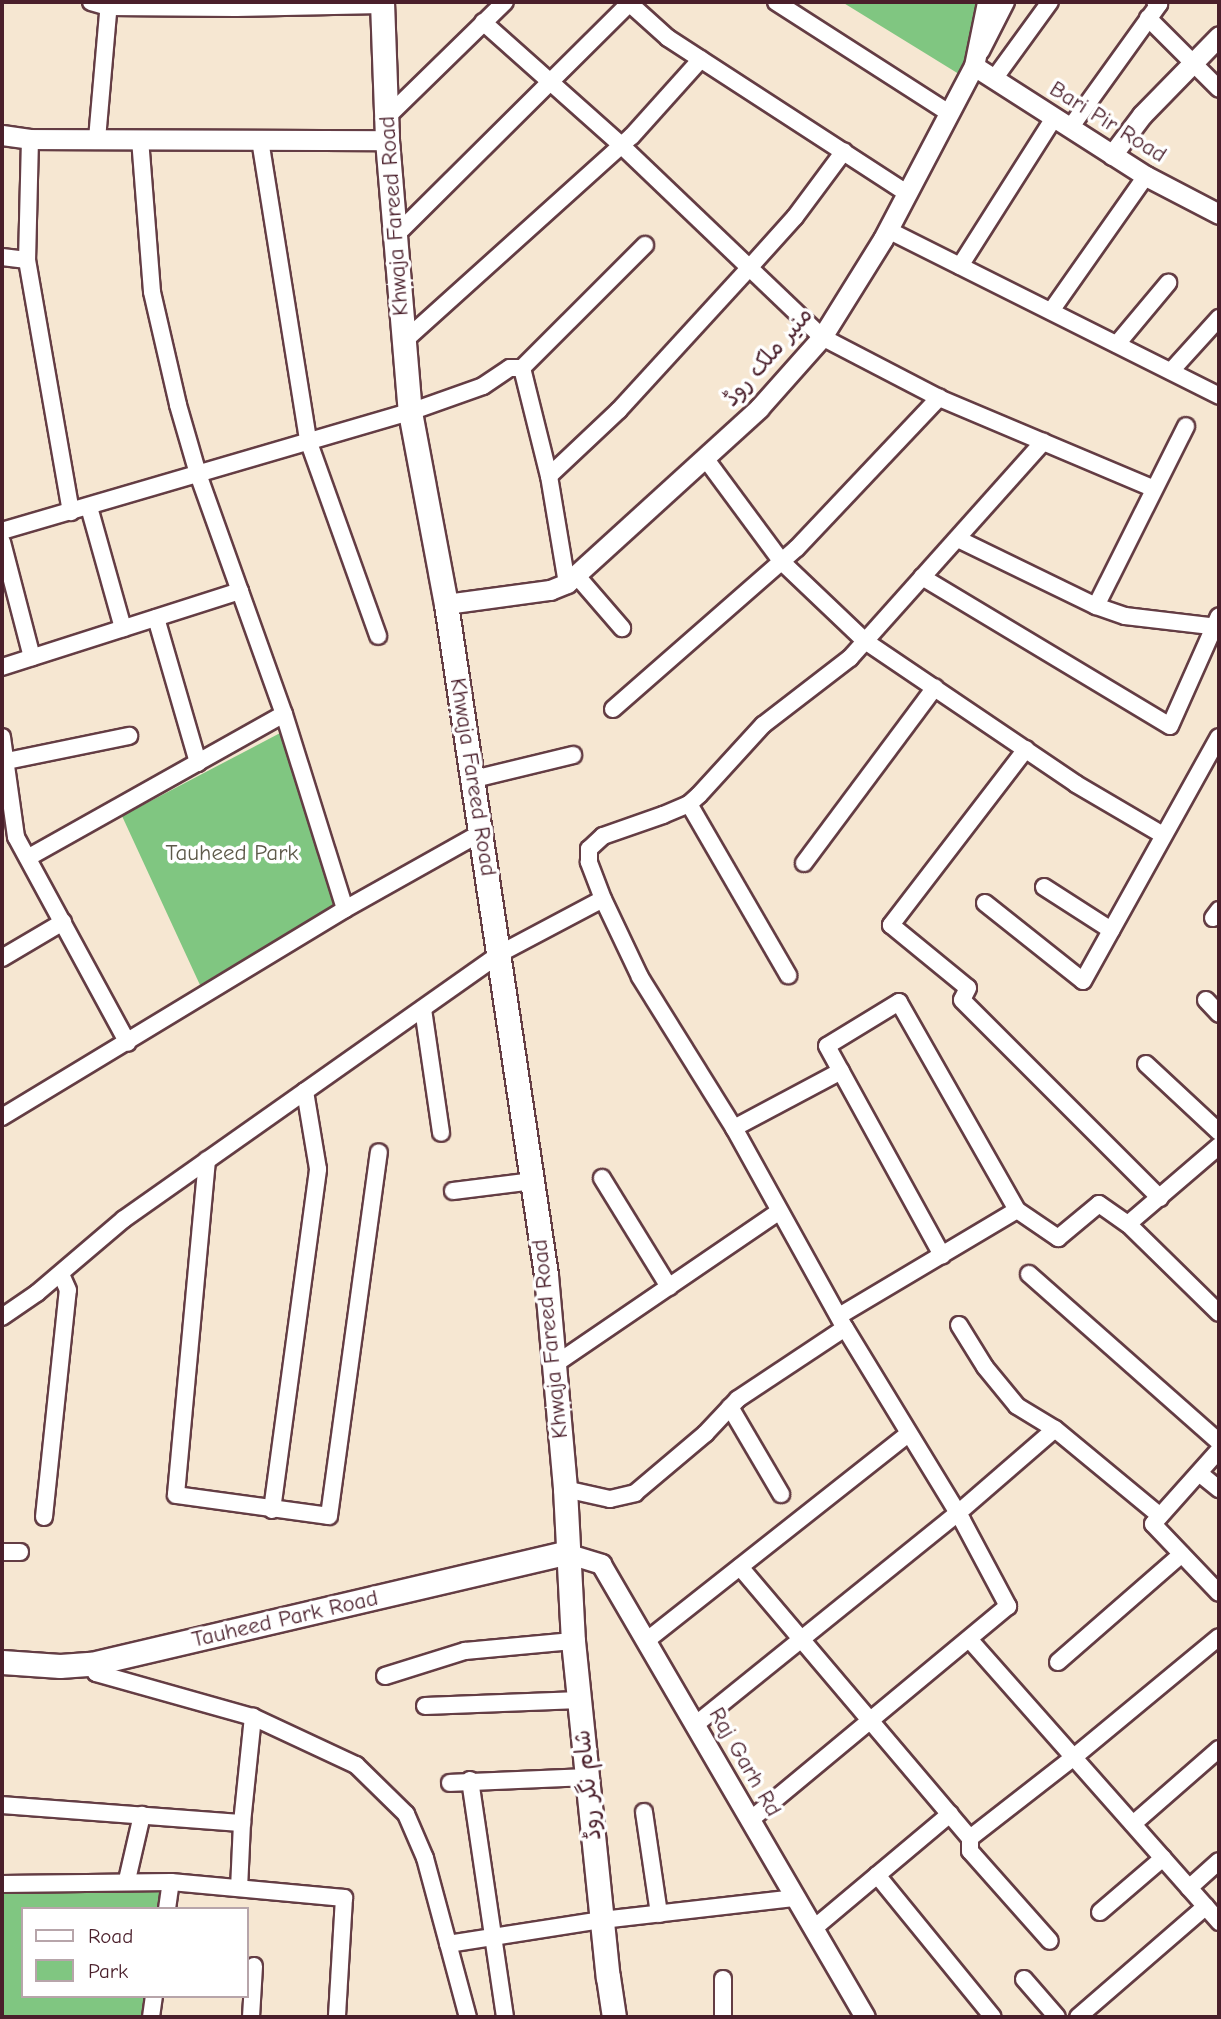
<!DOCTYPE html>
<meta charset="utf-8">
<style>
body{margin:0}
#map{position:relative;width:1221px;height:2019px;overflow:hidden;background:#f6e7d2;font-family:"Comic Neue","Playpen Sans Arabic",sans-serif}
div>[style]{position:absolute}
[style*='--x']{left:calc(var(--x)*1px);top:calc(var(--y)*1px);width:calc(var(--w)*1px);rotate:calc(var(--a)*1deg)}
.green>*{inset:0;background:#80c681}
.roads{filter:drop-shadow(2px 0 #643d44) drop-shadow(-2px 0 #643d44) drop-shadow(0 2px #643d44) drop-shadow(0 -2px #643d44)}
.minor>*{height:16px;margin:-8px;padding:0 8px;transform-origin:8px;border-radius:8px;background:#fff}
.tertiary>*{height:19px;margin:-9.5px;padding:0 9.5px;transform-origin:9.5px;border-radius:9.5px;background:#fff}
.secondary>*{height:23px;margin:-11.5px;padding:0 11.5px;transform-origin:11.5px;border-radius:11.5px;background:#fff}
span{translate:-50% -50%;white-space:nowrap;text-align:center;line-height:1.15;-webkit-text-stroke:7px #fff;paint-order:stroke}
.street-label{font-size:23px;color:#4a1f2b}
.park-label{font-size:23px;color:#5d5949}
.frame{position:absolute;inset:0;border:4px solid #4a1f2b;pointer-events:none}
.legend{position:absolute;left:21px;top:1907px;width:228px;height:91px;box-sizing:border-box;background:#fff;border:2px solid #b7a5aa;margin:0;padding:9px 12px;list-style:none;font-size:21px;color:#4a1f2b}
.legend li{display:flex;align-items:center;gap:14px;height:35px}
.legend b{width:35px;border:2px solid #b7a5aa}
</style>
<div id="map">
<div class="green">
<i style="clip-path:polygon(842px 2px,987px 2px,967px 79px)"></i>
<i style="clip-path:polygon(282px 732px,335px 905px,200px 985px,122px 816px)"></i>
<i style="clip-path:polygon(171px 1882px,167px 1909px,23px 1909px,23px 1996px,154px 1996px,151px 2017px,2px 2017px,2px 1885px)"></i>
</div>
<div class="roads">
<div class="minor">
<i style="--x:91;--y:2;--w:19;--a:16"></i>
<i style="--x:109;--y:7;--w:127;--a:0.5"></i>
<i style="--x:236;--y:8;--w:146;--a:-1.2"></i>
<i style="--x:382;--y:5;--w:4;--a:-45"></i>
<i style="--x:628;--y:2;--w:54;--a:42"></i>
<i style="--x:668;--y:38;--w:285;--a:33"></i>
<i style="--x:776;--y:2;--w:206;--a:32.7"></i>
<i style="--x:1148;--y:18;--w:100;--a:45"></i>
<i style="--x:483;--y:22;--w:185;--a:41.7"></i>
<i style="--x:621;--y:145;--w:278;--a:43.7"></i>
<i style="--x:822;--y:337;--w:132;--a:27.5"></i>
<i style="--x:939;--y:398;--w:233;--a:22.9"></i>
<i style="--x:981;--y:51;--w:55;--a:-63"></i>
<i style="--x:994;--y:79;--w:95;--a:-54"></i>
<i style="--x:386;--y:118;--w:166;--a:-44.3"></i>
<i style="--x:1070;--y:128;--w:153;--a:-54.3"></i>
<i style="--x:1159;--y:4;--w:4;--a:-153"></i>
<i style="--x:30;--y:139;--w:121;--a:91.4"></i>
<i style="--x:27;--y:260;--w:256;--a:80.1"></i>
<i style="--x:97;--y:139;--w:138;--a:-85"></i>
<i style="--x:140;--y:139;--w:153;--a:85.5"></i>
<i style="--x:152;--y:292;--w:116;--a:77"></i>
<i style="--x:178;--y:405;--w:72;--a:73.8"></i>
<i style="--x:198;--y:474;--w:255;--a:70.3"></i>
<i style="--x:284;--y:714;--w:204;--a:72.6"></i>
<i style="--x:260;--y:140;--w:304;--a:80.9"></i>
<i style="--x:308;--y:440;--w:208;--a:70.3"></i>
<i style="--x:888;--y:230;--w:370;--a:26.6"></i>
<i style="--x:396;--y:235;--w:330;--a:-44.8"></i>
<i style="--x:2;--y:257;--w:25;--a:7"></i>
<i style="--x:960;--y:266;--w:175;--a:-57.6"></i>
<i style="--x:1051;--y:311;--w:165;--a:-54.9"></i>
<i style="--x:403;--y:342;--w:308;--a:-42"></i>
<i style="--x:632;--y:136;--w:103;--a:-48.1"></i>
<i style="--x:1117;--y:344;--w:80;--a:-50.1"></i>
<i style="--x:522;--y:368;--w:111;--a:76"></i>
<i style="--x:549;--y:476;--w:109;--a:80.5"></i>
<i style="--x:1171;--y:371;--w:72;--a:-47.8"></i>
<i style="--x:705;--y:458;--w:129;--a:53.5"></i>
<i style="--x:782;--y:562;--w:115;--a:43.6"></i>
<i style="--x:865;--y:641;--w:255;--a:34.1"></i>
<i style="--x:1076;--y:784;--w:101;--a:30.4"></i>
<i style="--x:549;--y:476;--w:96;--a:-43.3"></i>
<i style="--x:619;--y:410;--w:194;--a:-47.5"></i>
<i style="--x:750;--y:267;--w:67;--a:-48"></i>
<i style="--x:795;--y:217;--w:82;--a:-53.4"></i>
<i style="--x:89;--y:507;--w:126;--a:74.3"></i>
<i style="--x:2;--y:531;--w:425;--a:-16.3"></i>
<i style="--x:410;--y:412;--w:77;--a:-19.6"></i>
<i style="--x:483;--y:386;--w:32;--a:-34"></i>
<i style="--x:510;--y:368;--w:12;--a:0"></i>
<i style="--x:522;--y:368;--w:174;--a:-45"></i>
<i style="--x:958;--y:539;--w:153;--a:25.9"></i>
<i style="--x:1096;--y:606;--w:201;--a:-63.4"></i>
<i style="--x:2;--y:542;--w:119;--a:75.4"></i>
<i style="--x:577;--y:576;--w:69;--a:49.1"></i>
<i style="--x:922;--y:577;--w:289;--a:31"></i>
<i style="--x:1170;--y:726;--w:120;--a:-66"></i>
<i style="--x:1096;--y:606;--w:31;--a:19"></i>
<i style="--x:1125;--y:616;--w:95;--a:6.7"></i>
<i style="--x:156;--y:618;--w:151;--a:73.8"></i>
<i style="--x:2;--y:667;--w:250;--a:-17.7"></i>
<i style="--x:613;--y:709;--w:244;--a:-41.2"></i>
<i style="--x:797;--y:548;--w:207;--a:-46.6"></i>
<i style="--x:2;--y:737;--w:101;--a:82"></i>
<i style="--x:16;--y:837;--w:234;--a:61.5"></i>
<i style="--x:1026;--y:749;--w:222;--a:127.5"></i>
<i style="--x:891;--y:925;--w:99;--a:39.3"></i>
<i style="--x:968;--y:988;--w:13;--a:117"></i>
<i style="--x:962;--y:1000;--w:280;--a:45"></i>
<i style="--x:2;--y:762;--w:130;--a:-11.6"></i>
<i style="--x:474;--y:779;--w:102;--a:-13.6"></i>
<i style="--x:689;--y:804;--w:198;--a:59.9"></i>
<i style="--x:29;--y:857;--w:292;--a:-29.3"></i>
<i style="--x:804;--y:863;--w:219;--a:-53.3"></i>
<i style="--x:1044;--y:887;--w:80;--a:32.7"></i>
<i style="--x:603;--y:899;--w:40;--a:-111"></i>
<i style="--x:589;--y:862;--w:13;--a:-90"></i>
<i style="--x:589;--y:849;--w:19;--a:-43"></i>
<i style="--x:603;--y:836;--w:64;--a:-19.3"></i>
<i style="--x:663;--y:815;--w:28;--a:-23"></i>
<i style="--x:689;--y:804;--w:13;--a:-42"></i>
<i style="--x:699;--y:795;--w:95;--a:-47.6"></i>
<i style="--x:763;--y:725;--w:110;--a:-37.6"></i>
<i style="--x:850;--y:658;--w:290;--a:-48.2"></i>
<i style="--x:985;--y:903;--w:125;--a:38.5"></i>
<i style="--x:1083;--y:981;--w:279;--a:-60.9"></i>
<i style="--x:1213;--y:918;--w:10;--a:-53"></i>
<i style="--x:2;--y:958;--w:71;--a:-30.5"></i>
<i style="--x:1206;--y:1000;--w:19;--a:47"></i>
<i style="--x:423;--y:1009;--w:125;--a:81.7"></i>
<i style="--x:1146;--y:1064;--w:100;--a:43"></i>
<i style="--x:2;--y:1117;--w:401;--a:-31.2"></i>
<i style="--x:345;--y:909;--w:157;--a:-29.3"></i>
<i style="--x:734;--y:1128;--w:121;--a:-28"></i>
<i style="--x:207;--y:1160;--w:336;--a:95.3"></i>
<i style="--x:176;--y:1495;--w:154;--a:7.8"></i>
<i style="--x:329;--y:1516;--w:367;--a:-82.2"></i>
<i style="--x:602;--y:1178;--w:128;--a:58.4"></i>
<i style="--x:453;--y:1191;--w:81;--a:-7.1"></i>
<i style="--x:1017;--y:1210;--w:50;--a:34.3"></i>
<i style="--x:1058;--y:1238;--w:53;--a:-39.7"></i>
<i style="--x:1099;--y:1204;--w:35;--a:35"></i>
<i style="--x:1128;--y:1224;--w:127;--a:44.4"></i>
<i style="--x:1128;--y:1224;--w:120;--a:-40.6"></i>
<i style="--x:1029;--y:1274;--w:254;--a:41.5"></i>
<i style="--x:839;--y:1316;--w:207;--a:-30.8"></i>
<i style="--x:1017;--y:1210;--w:239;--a:-119.6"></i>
<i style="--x:899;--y:1002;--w:84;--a:148.6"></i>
<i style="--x:827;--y:1046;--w:239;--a:61.2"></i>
<i style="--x:2;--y:1317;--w:42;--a:-34.4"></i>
<i style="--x:37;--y:1293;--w:114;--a:-40.4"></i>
<i style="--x:124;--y:1219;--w:461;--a:-35.2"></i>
<i style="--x:501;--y:953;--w:115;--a:-27.9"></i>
<i style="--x:603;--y:899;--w:86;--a:64.6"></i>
<i style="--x:640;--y:977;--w:178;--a:58.1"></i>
<i style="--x:734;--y:1128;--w:229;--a:61"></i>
<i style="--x:845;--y:1328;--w:225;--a:58.6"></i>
<i style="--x:962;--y:1520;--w:98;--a:61.9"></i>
<i style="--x:1008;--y:1606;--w:335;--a:140.3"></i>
<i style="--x:959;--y:1325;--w:49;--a:58.2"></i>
<i style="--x:985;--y:1367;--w:50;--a:50.6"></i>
<i style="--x:1017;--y:1406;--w:44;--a:31.2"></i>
<i style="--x:1055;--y:1429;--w:136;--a:39.6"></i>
<i style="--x:554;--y:1365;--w:273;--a:-34.3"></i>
<i style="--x:730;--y:1407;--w:101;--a:59.6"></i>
<i style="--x:1219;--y:1450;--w:99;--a:131.7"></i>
<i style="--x:1153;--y:1524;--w:95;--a:46.3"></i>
<i style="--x:1199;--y:1473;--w:26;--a:39"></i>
<i style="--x:565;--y:1489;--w:46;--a:12.5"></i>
<i style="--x:610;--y:1499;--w:26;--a:-13"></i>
<i style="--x:635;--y:1493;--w:92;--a:-40.1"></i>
<i style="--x:705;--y:1434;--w:48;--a:-46.7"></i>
<i style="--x:738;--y:1399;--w:128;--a:-33.6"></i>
<i style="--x:272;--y:1510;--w:344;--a:-82.3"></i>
<i style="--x:318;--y:1169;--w:79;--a:-99.5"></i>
<i style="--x:44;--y:1517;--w:228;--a:-84"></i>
<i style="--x:68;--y:1290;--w:17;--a:-114"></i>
<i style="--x:2;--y:1552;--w:18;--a:0"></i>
<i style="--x:740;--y:1567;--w:355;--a:49.7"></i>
<i style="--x:970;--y:1838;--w:13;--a:90"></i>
<i style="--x:970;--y:1851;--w:120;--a:48.4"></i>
<i style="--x:969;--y:1639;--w:378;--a:48.5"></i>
<i style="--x:646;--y:1641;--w:334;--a:-38.3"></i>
<i style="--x:1058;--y:1662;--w:164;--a:-41.1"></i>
<i style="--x:91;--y:1664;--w:10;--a:61"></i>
<i style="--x:96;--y:1673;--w:163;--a:15.7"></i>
<i style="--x:253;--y:1717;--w:114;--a:25"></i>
<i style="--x:356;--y:1765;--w:70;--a:44.4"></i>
<i style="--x:406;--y:1814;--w:48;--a:66.6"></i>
<i style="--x:425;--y:1858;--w:165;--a:74.9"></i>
<i style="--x:385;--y:1676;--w:84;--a:-17.4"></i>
<i style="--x:465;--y:1651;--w:108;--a:-5.3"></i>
<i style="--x:425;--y:1706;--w:155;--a:-2.2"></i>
<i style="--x:695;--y:1725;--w:338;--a:-38.9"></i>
<i style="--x:958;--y:1513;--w:128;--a:-40.9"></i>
<i style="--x:470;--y:1780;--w:240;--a:81.6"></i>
<i style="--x:450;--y:1783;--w:136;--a:-2.5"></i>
<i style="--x:2;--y:1805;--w:241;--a:4.3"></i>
<i style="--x:242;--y:1823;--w:65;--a:92.6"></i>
<i style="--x:644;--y:1812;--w:103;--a:81.6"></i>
<i style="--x:242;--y:1823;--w:107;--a:-84.1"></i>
<i style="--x:1133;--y:1824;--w:114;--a:-41.1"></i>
<i style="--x:970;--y:1838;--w:132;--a:-37.9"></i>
<i style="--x:1074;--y:1757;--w:188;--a:-39.6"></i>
<i style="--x:877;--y:1875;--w:183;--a:50.8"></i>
<i style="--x:127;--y:1880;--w:67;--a:-77"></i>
<i style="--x:2;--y:1884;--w:169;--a:-0.7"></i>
<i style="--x:171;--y:1882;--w:174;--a:5.3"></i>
<i style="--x:344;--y:1898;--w:119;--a:93.4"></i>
<i style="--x:1189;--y:1888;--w:40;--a:-42"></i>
<i style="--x:167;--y:1909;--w:27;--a:-82"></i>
<i style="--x:1100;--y:1912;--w:83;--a:-40.6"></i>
<i style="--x:813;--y:1929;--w:179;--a:-40"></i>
<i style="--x:448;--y:1944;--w:156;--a:-8.9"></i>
<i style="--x:602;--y:1920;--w:195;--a:-6.5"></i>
<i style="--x:723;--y:1979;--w:38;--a:90"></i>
<i style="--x:1024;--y:1979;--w:50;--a:49"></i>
<i style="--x:151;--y:2017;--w:21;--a:-82"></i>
<i style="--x:251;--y:2017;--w:51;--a:-86.6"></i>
<i style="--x:1078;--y:2017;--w:169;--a:-40.9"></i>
</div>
<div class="tertiary">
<i style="--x:974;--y:66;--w:204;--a:32.6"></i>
<i style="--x:1146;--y:176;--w:82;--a:27.5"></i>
<i style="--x:2;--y:135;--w:28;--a:8"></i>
<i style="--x:30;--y:139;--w:357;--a:0.2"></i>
<i style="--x:1112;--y:155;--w:50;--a:-53.1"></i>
<i style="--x:1142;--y:115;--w:110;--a:-45.7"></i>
<i style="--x:446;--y:604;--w:105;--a:-7.7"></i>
<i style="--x:550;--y:590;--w:18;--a:-22"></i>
<i style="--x:567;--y:583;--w:260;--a:-42.3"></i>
<i style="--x:759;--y:408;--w:95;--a:-48.4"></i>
<i style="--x:822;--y:337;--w:115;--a:-58.1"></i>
<i style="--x:883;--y:239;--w:195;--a:-62.3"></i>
<i style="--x:974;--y:66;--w:65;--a:-78.5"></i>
<i style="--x:566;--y:1553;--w:37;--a:17"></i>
<i style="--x:601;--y:1564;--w:524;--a:59.77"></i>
</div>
<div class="secondary">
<i style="--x:382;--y:2;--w:138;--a:87.9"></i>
<i style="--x:387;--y:140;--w:273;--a:85.2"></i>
<i style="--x:410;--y:412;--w:195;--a:79.4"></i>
<i style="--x:446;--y:604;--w:678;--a:81.52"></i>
<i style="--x:546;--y:1275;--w:215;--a:84.9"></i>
<i style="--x:565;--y:1489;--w:152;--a:87"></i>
<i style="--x:573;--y:1641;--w:338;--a:84.1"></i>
<i style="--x:608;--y:1977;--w:40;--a:81.5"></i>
<i style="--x:2;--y:1662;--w:58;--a:3.9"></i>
<i style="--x:60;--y:1666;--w:31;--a:-4"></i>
<i style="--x:91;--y:1664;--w:488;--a:-13.2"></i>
</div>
</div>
<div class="street-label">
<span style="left:1108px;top:122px;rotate:32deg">Bari Pir Road</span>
<span style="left:394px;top:216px;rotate:-94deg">Khwaja Fareed Road</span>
<span style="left:768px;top:357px;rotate:-49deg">منیر ملک روڈ</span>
<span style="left:473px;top:777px;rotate:81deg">Khwaja Fareed Road</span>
<span style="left:550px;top:1339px;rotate:-96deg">Khwaja Fareed Road</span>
<span style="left:285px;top:1619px;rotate:-13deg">Tauheed Park Road</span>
<span style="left:745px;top:1762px;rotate:60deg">Raj Garh Rd</span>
<span style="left:588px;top:1785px;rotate:-96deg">شام نگر روڈ</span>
</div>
<div class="park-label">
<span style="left:232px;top:853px">Tauheed Park</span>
</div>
<div class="frame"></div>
<ul class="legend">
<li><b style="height:9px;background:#fff"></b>Road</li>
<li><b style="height:19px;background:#80c681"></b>Park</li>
</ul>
</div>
